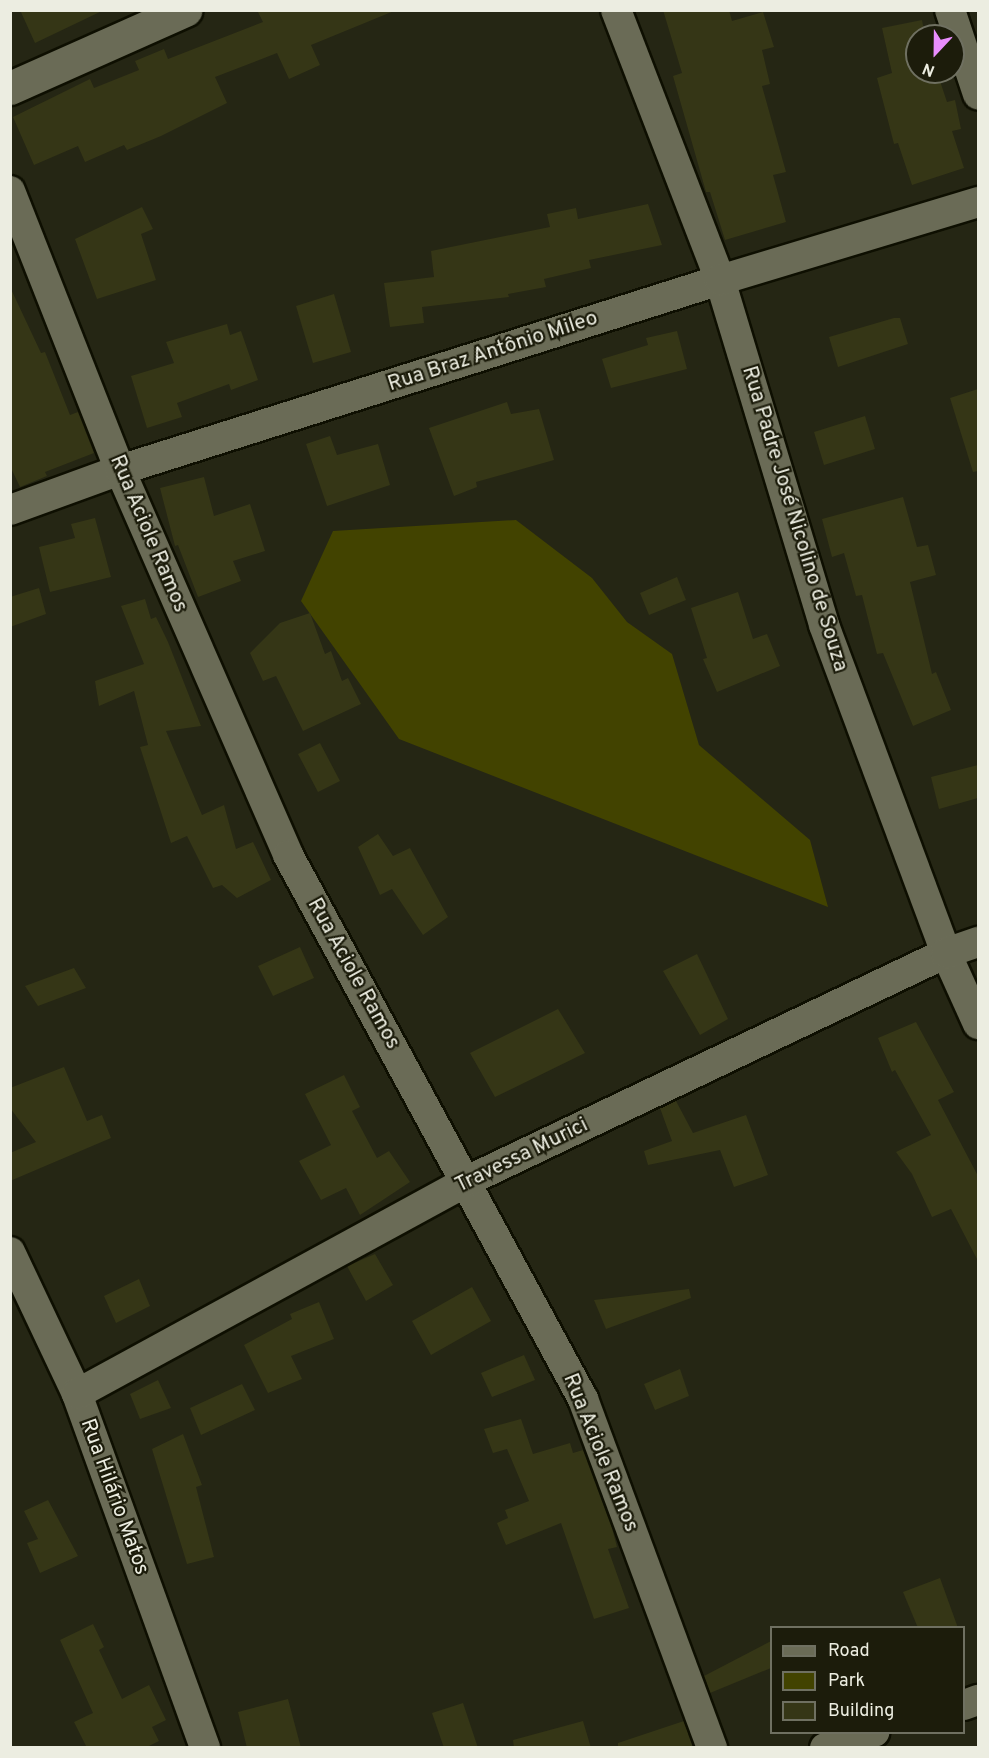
<!DOCTYPE html>
<meta charset="utf-8">
<style>
body{margin:0}
#map{position:relative;width:989px;height:1758px;overflow:hidden;background:#252614;font-family:Overpass,sans-serif}
div>[style]{position:absolute}
[style*='--x']{left:calc(var(--x)*1px);top:calc(var(--y)*1px);width:calc(var(--w)*1px);rotate:calc(var(--a)*1deg)}
.green>*{inset:0;background:#424300}
.building>*{inset:0;background:#353616}
.roads{filter:drop-shadow(2px 0 #0e0f01) drop-shadow(-2px 0 #0e0f01) drop-shadow(0 2px #0e0f01) drop-shadow(0 -2px #0e0f01)}
.minor>*{height:30px;margin:-15px;padding:0 15px;transform-origin:15px;border-radius:15px;background:#6a6b56}
.tertiary>*{height:33px;margin:-16.5px;padding:0 16.5px;transform-origin:16.5px;border-radius:16.5px;background:#6a6b56}
span{translate:-50% -50%;white-space:nowrap;text-align:center;line-height:1.15;-webkit-text-stroke:4.5px #1c1c0b;paint-order:stroke}
.street-label{font-size:21px;color:#ecede1}
.frame{position:absolute;inset:0;border:12px solid #ecede1;pointer-events:none}
.legend{position:absolute;left:770px;top:1626px;width:195px;height:108px;box-sizing:border-box;background:#1c1c0b;border:2px solid #6f7061;margin:0;padding:8px 10px;list-style:none;font-size:18px;color:#ecede1}
.legend li{display:flex;align-items:center;gap:12px;height:30px}
.legend b{width:30px;border:2px solid #6f7061}
.north{position:absolute;left:905px;top:24px;width:60px;height:60px;box-sizing:border-box;background:#1c1c0b;border:2px solid #6f7061;border-radius:50%;rotate:202deg;font-size:16px;font-weight:700;line-height:24px;text-align:center;color:#ecede1}
.north::after{content:'';display:block;margin:auto;width:21px;height:27px;background:#e98dfe;clip-path:polygon(50% 0,100% 100%,50% 72%,0 100%)}
</style>
<div id="map">
<div class="green">
<i style="clip-path:polygon(516px 520px,592px 578px,627px 622px,672px 654px,699px 745px,810px 840px,828px 907px,399px 739px,301px 601px,333px 531px)"></i>
</div>
<div class="building">
<i style="clip-path:polygon(20px 10px,104px 10px,35px 43px)"></i>
<i style="clip-path:polygon(257px 10px,394px 11px,311px 45px,320px 65px,289px 79px,277px 53px,215px 77px,227px 103px,161px 136px,127px 150px,124px 145px,85px 162px,78px 146px,34px 165px,13px 117px,90px 79px,94px 88px,139px 70px,135px 61px,164px 49px,168px 59px,263px 22px)"></i>
<i style="clip-path:polygon(663px 10px,729px 10px,732px 21px,763px 12px,774px 47px,762px 50px,770px 84px,762px 86px,786px 172px,773px 175px,786px 222px,725px 240px,710px 192px,706px 192px,673px 76px,682px 73px)"></i>
<i style="clip-path:polygon(922px 20px,925px 36px,917px 36px,917px 72px,937px 72px,947px 102px,955px 100px,961px 129px,952px 131px,964px 168px,912px 185px,898px 143px,894px 144px,877px 78px,892px 73px,882px 28px)"></i>
<i style="clip-path:polygon(648px 204px,662px 245px,589px 260px,591px 268px,544px 279px,546px 287px,508px 294px,509px 297px,422px 307px,424px 323px,390px 327px,384px 283px,434px 277px,431px 251px,550px 227px,547px 214px,576px 208px,578px 219px)"></i>
<i style="clip-path:polygon(142px 207px,153px 229px,141px 234px,156px 280px,97px 299px,75px 239px)"></i>
<i style="clip-path:polygon(10px 287px,41px 353px,45px 352px,70px 415px,78px 412px,94px 453px,45px 472px,47px 476px,20px 487px,10px 466px)"></i>
<i style="clip-path:polygon(334px 294px,351px 352px,313px 363px,296px 306px)"></i>
<i style="clip-path:polygon(894px 318px,900px 318px,908px 344px,838px 367px,829px 337px)"></i>
<i style="clip-path:polygon(227px 324px,230px 335px,241px 331px,258px 380px,231px 390px,229px 384px,177px 403px,182px 417px,147px 428px,131px 376px,174px 363px,166px 342px)"></i>
<i style="clip-path:polygon(677px 331px,687px 369px,611px 388px,602px 359px,648px 345px,646px 338px)"></i>
<i style="clip-path:polygon(978px 389px,978px 471px,973px 472px,950px 398px)"></i>
<i style="clip-path:polygon(507px 402px,511px 414px,539px 409px,554px 460px,476px 482px,477px 487px,454px 496px,429px 428px)"></i>
<i style="clip-path:polygon(865px 416px,875px 449px,824px 465px,814px 432px)"></i>
<i style="clip-path:polygon(330px 436px,337px 455px,378px 444px,390px 485px,327px 506px,306px 444px)"></i>
<i style="clip-path:polygon(204px 477px,214px 516px,250px 504px,265px 551px,233px 561px,241px 581px,198px 597px,178px 545px,175px 546px,160px 488px)"></i>
<i style="clip-path:polygon(903px 497px,917px 547px,928px 545px,936px 575px,910px 582px,932px 674px,936px 672px,951px 710px,913px 726px,883px 653px,877px 654px,862px 595px,856px 596px,844px 553px,832px 557px,822px 519px)"></i>
<i style="clip-path:polygon(95px 518px,111px 577px,50px 592px,39px 547px,75px 538px,71px 524px)"></i>
<i style="clip-path:polygon(677px 577px,686px 600px,649px 615px,640px 593px)"></i>
<i style="clip-path:polygon(39px 588px,46px 614px,10px 627px,10px 597px)"></i>
<i style="clip-path:polygon(738px 592px,753px 639px,767px 634px,780px 666px,717px 692px,703px 659px,707px 658px,691px 608px)"></i>
<i style="clip-path:polygon(145px 599px,151px 619px,156px 617px,168px 642px,201px 726px,166px 731px,202px 815px,224px 805px,236px 849px,253px 842px,271px 880px,237px 898px,222px 885px,213px 888px,187px 836px,171px 843px,140px 747px,148px 745px,134px 691px,99px 706px,95px 681px,144px 664px,121px 606px)"></i>
<i style="clip-path:polygon(310px 613px,325px 654px,331px 651px,342px 681px,348px 678px,361px 704px,303px 731px,276px 676px,263px 681px,250px 653px,280px 623px)"></i>
<i style="clip-path:polygon(320px 743px,340px 781px,318px 792px,298px 754px)"></i>
<i style="clip-path:polygon(978px 765px,978px 798px,939px 809px,931px 777px)"></i>
<i style="clip-path:polygon(378px 834px,393px 856px,410px 848px,448px 917px,423px 935px,392px 889px,380px 895px,358px 847px)"></i>
<i style="clip-path:polygon(300px 947px,314px 978px,273px 996px,258px 966px)"></i>
<i style="clip-path:polygon(697px 954px,728px 1019px,700px 1035px,663px 971px)"></i>
<i style="clip-path:polygon(74px 968px,86px 988px,38px 1006px,25px 986px)"></i>
<i style="clip-path:polygon(558px 1009px,585px 1053px,495px 1097px,470px 1053px)"></i>
<i style="clip-path:polygon(916px 1022px,954px 1092px,938px 1100px,978px 1176px,978px 1261px,951px 1209px,932px 1217px,912px 1174px,896px 1152px,931px 1135px,895px 1070px,892px 1072px,878px 1038px)"></i>
<i style="clip-path:polygon(64px 1067px,87px 1121px,102px 1115px,111px 1138px,10px 1181px,10px 1153px,36px 1142px,10px 1108px,10px 1088px)"></i>
<i style="clip-path:polygon(344px 1075px,360px 1107px,352px 1111px,377px 1158px,389px 1151px,410px 1182px,360px 1215px,346px 1188px,321px 1200px,299px 1161px,331px 1145px,305px 1094px)"></i>
<i style="clip-path:polygon(676px 1101px,693px 1133px,746px 1115px,768px 1175px,734px 1187px,720px 1150px,648px 1165px,644px 1151px,672px 1141px,660px 1108px)"></i>
<i style="clip-path:polygon(375px 1254px,393px 1285px,366px 1301px,347px 1266px)"></i>
<i style="clip-path:polygon(139px 1279px,150px 1306px,116px 1323px,104px 1296px)"></i>
<i style="clip-path:polygon(472px 1287px,491px 1321px,431px 1355px,412px 1321px)"></i>
<i style="clip-path:polygon(689px 1289px,691px 1298px,606px 1329px,594px 1300px)"></i>
<i style="clip-path:polygon(319px 1302px,334px 1339px,291px 1356px,302px 1379px,268px 1393px,244px 1345px,292px 1319px,290px 1314px)"></i>
<i style="clip-path:polygon(524px 1355px,535px 1380px,492px 1397px,481px 1373px)"></i>
<i style="clip-path:polygon(680px 1369px,689px 1396px,655px 1410px,644px 1384px)"></i>
<i style="clip-path:polygon(158px 1380px,171px 1408px,140px 1419px,130px 1394px)"></i>
<i style="clip-path:polygon(242px 1384px,255px 1410px,201px 1435px,190px 1408px)"></i>
<i style="clip-path:polygon(521px 1419px,533px 1454px,570px 1443px,573px 1453px,583px 1450px,612px 1528px,617px 1547px,608px 1549px,629px 1608px,594px 1619px,561px 1523px,506px 1545px,497px 1523px,508px 1518px,505px 1510px,529px 1501px,507px 1449px,493px 1453px,484px 1429px)"></i>
<i style="clip-path:polygon(183px 1434px,202px 1485px,196px 1487px,214px 1557px,187px 1564px,152px 1449px)"></i>
<i style="clip-path:polygon(48px 1500px,78px 1556px,40px 1573px,27px 1543px,38px 1539px,24px 1511px)"></i>
<i style="clip-path:polygon(940px 1578px,958px 1628px,918px 1628px,903px 1592px)"></i>
<i style="clip-path:polygon(93px 1624px,104px 1647px,99px 1650px,122px 1699px,149px 1685px,166px 1720px,152px 1727px,159px 1741px,145px 1748px,87px 1748px,74px 1722px,93px 1713px,60px 1640px)"></i>
<i style="clip-path:polygon(771px 1641px,771px 1668px,710px 1693px,704px 1676px)"></i>
<i style="clip-path:polygon(288px 1699px,301px 1748px,247px 1748px,238px 1712px)"></i>
<i style="clip-path:polygon(463px 1703px,478px 1748px,444px 1748px,432px 1713px)"></i>
<i style="clip-path:polygon(583px 1721px,591px 1748px,514px 1748px,513px 1740px)"></i>
<i style="clip-path:polygon(684px 1721px,693px 1748px,618px 1748px,618px 1743px)"></i>
</div>
<div class="roads">
<div class="minor">
<i style="--x:616;--y:10;--w:289;--a:68.9"></i>
<i style="--x:720;--y:280;--w:360;--a:73.2"></i>
<i style="--x:824;--y:625;--w:350;--a:69.6"></i>
<i style="--x:946;--y:953;--w:78;--a:65.7"></i>
<i style="--x:950;--y:10;--w:89;--a:71.6"></i>
<i style="--x:10;--y:191;--w:300;--a:68.5"></i>
<i style="--x:120;--y:470;--w:420;--a:66.4"></i>
<i style="--x:288;--y:855;--w:619;--a:61.53"></i>
<i style="--x:583;--y:1399;--w:372;--a:69.7"></i>
<i style="--x:10;--y:510;--w:117;--a:-20"></i>
<i style="--x:120;--y:470;--w:629;--a:-17.57"></i>
<i style="--x:720;--y:280;--w:270;--a:-16.8"></i>
<i style="--x:10;--y:1252;--w:157;--a:64.7"></i>
<i style="--x:77;--y:1394;--w:376;--a:70.1"></i>
<i style="--x:77;--y:1394;--w:444;--a:-28.6"></i>
<i style="--x:467;--y:1181;--w:530;--a:-25.45"></i>
<i style="--x:946;--y:953;--w:34;--a:-19"></i>
<i style="--x:964;--y:1705;--w:15;--a:-20"></i>
<i style="--x:825;--y:1748;--w:52;--a:-18.1"></i>
</div>
<div class="tertiary">
<i style="--x:10;--y:88;--w:192;--a:-24"></i>
</div>
</div>
<div class="street-label">
<span style="left:493px;top:352px;rotate:-18deg">Rua Braz Antônio Mileo</span>
<span style="left:794px;top:519px;rotate:73deg">Rua Padre José Nicolino de Souza</span>
<span style="left:148px;top:534px;rotate:67deg">Rua Aciole Ramos</span>
<span style="left:353px;top:974px;rotate:61deg">Rua Aciole Ramos</span>
<span style="left:522px;top:1156px;rotate:-26deg">Travessa Murici</span>
<span style="left:600px;top:1453px;rotate:68deg">Rua Aciole Ramos</span>
<span style="left:114px;top:1497px;rotate:70deg">Rua Hilário Matos</span>
</div>
<div class="frame"></div>
<ul class="legend">
<li><b style="height:8px;background:#6a6b56"></b>Road</li>
<li><b style="height:16px;background:#424300"></b>Park</li>
<li><b style="height:16px;background:#353616"></b>Building</li>
</ul>
<div class="north">N</div>
</div>
